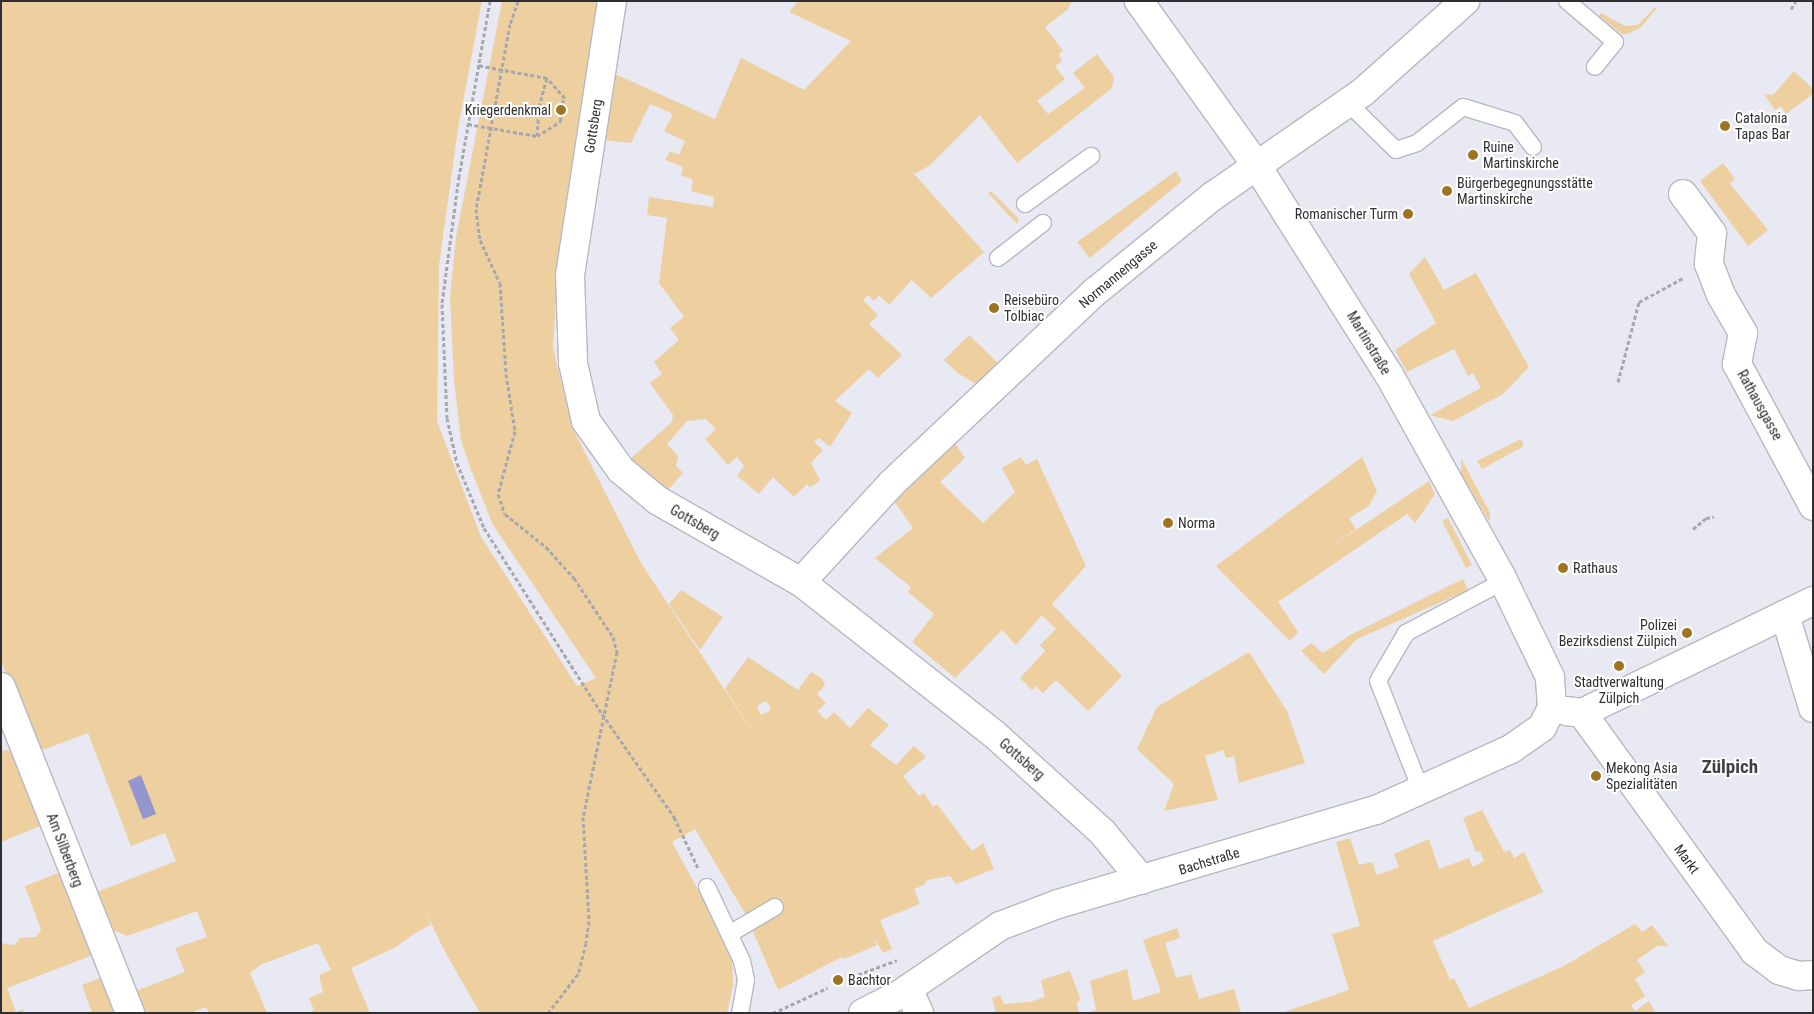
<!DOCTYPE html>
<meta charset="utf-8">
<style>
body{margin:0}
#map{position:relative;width:1814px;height:1014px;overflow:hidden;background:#e8e9f2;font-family:"Roboto Condensed",sans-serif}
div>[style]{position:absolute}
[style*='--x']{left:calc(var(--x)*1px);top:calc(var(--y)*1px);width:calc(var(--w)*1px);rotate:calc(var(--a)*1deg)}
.green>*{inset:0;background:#eecfa0}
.water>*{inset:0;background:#9496ce}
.path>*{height:3px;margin-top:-1.5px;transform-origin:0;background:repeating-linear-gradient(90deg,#a7a8af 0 4px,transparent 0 6.5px)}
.roads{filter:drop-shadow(1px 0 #b7b8c1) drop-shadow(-1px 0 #b7b8c1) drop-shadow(0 1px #b7b8c1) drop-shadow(0 -1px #b7b8c1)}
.lane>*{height:16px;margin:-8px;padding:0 8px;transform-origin:8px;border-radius:8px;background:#fff}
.street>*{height:28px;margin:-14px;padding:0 14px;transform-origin:14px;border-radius:14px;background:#fff}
.secondary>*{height:28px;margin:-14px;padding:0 14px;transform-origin:14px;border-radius:14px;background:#fff}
.dots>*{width:14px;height:14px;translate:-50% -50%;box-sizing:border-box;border:2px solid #fff;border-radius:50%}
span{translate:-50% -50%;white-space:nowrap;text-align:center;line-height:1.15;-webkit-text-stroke:4px #fff;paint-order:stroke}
.poi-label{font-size:14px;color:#2f2f33}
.right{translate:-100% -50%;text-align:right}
.left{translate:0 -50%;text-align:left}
.street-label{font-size:14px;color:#2f2f33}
.district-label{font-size:19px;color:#3f4047;font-weight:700}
.frame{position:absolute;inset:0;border:2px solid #2f2f33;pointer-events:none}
</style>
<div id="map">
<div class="green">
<i style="clip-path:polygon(evenodd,1px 1px,482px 1px,458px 129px,439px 265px,437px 421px,481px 537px,577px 686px,596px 678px,493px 525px,470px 467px,461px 440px,454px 380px,450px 296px,456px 237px,502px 1px,601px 1px,569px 189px,557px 286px,553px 347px,572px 427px,641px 563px,774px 765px,725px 689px,748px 657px,798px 690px,811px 672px,822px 678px,825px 685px,817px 694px,826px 703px,817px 711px,826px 720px,834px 712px,850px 728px,868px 708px,889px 725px,870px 745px,896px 765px,914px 746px,926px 757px,903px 776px,919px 796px,924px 793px,933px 807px,937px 804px,972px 851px,983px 843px,994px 869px,956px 884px,950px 876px,927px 880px,924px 885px,914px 889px,920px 904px,880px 920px,892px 949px,883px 953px,874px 937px,877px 945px,844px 959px,842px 957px,778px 990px,746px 915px,695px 829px,672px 842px,732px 952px,733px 986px,727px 1013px,480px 1013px,444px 950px,424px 908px,431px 925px,415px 933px,396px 947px,351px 968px,370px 1013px,309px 1013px,314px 1010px,309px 998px,323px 992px,319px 975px,331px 970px,318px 943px,260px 965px,250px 973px,267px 1013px,209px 1013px,206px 1007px,190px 1013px,139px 1013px,131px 993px,185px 972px,175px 948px,207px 937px,197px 911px,127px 936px,106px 927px,92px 894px,176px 861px,165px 833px,131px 846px,88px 733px,37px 752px,1px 661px,1px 1px,765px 701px,770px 706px,770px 711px,761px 715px,757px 706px,765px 701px)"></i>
<i style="clip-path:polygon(798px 1px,1072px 1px,1068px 9px,1045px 27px,1063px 51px,1059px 54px,1062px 61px,1055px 66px,1065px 79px,1037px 101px,1048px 114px,1085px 88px,1073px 73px,1097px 54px,1114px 77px,1112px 88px,1017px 163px,980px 115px,929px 166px,914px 174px,984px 252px,931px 298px,912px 280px,889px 305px,879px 295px,874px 301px,868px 295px,863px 300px,878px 315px,869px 324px,902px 355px,878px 378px,869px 369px,835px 401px,852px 413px,830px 447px,819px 438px,814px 442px,823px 450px,811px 463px,820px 480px,810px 488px,807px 484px,794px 497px,773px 477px,759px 494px,737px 476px,744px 466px,737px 457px,728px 465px,705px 439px,716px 429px,706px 419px,687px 421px,667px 444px,678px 456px,676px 466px,683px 473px,664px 495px,628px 461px,672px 422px,673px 415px,650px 383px,662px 374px,654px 362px,679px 340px,670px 328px,684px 317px,659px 283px,667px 218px,647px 215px,649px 197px,713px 207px,714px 197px,691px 191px,693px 180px,681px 175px,683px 167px,665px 160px,670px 151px,679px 155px,685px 141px,664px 131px,673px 114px,650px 104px,631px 143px,604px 140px,615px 74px,715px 119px,741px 58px,804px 90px,851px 41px,789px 12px)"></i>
<i style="clip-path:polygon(1655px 7px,1657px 8px,1640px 28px,1627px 34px,1622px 34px,1599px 16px,1601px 13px,1625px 26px,1638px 25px)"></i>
<i style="clip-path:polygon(1794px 71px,1813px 89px,1813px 94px,1786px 114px,1781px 106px,1775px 110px,1764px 94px,1773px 95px)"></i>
<i style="clip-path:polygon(1723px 163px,1735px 179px,1730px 184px,1768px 230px,1748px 246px,1700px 181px)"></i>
<i style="clip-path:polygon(1176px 171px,1182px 181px,1090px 258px,1077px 242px)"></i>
<i style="clip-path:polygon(991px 191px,1019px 219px,1017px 224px,988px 193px)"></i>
<i style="clip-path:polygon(1425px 257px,1444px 290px,1476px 273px,1529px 367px,1503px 394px,1453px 421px,1430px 415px,1481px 388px,1473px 373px,1468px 376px,1454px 349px,1407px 372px,1395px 350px,1436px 323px,1409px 274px)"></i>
<i style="clip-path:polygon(969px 335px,1003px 368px,981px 387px,959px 374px,944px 360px)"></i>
<i style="clip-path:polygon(1521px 439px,1524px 446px,1482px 469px,1477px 461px)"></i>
<i style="clip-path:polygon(953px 440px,965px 458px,940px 482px,983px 523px,1015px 492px,1002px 468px,1021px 457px,1026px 465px,1037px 459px,1086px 566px,1052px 604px,1122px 676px,1088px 711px,1056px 680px,1043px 693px,1035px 686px,1032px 690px,1020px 678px,1045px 651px,1040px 645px,1056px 629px,1042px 615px,1016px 645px,1002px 630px,955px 678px,912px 642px,934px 614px,908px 592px,911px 587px,875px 558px,913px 528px,892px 498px)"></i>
<i style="clip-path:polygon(1362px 457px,1377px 491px,1369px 506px,1349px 518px,1356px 529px,1320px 554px,1429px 481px,1435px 494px,1415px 523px,1407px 514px,1278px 602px,1298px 632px,1290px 641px,1216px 566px)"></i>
<i style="clip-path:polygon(1461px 458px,1490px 513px,1490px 522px,1461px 474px)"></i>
<i style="clip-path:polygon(1448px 518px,1472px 565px,1466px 568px,1442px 521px)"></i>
<i style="clip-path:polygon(1463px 579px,1468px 590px,1357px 639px,1324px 674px,1301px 651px,1311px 643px,1323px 653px,1352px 634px)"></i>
<i style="clip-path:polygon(681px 590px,723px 617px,700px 650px,669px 604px)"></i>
<i style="clip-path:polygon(1249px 652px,1287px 711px,1305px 763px,1239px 783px,1234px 756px,1226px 758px,1223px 750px,1205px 756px,1218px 800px,1164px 811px,1174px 784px,1137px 749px,1157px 707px)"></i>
<i style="clip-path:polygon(7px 750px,14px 753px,43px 825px,1px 842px,1px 751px)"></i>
<i style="clip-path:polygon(1482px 810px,1504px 852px,1510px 850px,1514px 858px,1524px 852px,1543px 892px,1433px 941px,1450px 980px,1454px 978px,1469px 1008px,1564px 966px,1635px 924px,1642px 932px,1652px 925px,1668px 946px,1657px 946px,1637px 960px,1645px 972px,1635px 979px,1645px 996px,1631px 1005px,1635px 1011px,1649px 1001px,1655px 1012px,1661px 1013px,1281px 1013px,1349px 990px,1332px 934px,1360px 926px,1336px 842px,1350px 838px,1359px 865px,1372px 862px,1377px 875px,1399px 867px,1394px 854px,1429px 839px,1439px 869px,1469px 858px,1472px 867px,1484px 861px,1480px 851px,1476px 852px,1463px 818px)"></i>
<i style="clip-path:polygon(61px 872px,93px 955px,7px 988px,16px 1012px,23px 1009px,24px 1013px,1px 1013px,1px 943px,15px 945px,20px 938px,36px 937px,41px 930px,25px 886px)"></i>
<i style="clip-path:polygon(1177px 928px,1180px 938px,1165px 943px,1176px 978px,1191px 974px,1199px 999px,1234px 989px,1241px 1013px,1087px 1013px,1096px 1010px,1090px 981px,1127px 969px,1133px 1001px,1161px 992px,1143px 940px)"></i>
<i style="clip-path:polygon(1070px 971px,1081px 1000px,1077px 1002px,1079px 1013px,996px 1013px,992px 998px,1000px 995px,1004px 1004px,1030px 1002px,1045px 997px,1041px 980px)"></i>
<i style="clip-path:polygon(102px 977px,115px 1013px,92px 1013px,82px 985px)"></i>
</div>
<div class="water">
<i style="clip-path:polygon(141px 775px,156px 814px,143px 819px,128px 781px)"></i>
</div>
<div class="path">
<i style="--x:490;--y:1;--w:178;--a:100"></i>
<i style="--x:459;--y:176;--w:129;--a:97.6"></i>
<i style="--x:442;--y:304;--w:114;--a:87.5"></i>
<i style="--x:447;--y:418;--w:46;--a:77.5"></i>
<i style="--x:457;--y:463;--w:70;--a:67.4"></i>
<i style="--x:484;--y:528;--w:220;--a:57.6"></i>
<i style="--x:602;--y:714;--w:126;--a:55"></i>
<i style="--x:674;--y:817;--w:56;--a:64.8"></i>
<i style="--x:518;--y:1;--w:24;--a:109"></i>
<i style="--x:510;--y:24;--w:188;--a:100.4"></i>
<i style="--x:476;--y:209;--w:31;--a:83"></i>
<i style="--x:480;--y:240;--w:47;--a:65.1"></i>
<i style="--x:500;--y:283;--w:91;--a:86.2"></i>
<i style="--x:506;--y:374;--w:58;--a:81"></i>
<i style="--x:515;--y:431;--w:65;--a:105.1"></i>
<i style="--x:498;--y:494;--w:21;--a:71"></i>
<i style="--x:505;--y:514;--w:53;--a:38.8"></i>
<i style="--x:546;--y:547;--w:42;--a:47.9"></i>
<i style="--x:574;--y:578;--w:71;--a:56.5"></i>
<i style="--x:613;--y:637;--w:16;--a:75"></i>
<i style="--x:617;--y:652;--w:168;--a:101.6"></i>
<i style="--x:583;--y:817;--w:104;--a:86.7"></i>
<i style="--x:589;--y:921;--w:22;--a:98"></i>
<i style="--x:586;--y:943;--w:32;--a:104"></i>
<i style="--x:578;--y:974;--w:49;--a:127.6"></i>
<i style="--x:1791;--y:9;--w:9;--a:-58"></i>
<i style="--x:468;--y:124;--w:70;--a:9.9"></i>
<i style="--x:537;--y:136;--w:29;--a:-86"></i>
<i style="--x:539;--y:107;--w:30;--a:-75"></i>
<i style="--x:547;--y:78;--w:71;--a:-169.5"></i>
<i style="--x:537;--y:136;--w:28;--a:-32"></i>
<i style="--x:561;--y:121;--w:12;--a:-99"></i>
<i style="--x:559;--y:109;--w:13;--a:-61"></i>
<i style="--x:565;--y:98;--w:27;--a:-132"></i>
<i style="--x:1618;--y:382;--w:83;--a:-75.3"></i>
<i style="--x:1639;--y:302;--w:52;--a:-28.5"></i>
<i style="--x:1693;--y:529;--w:17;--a:-40"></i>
<i style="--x:1706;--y:518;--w:8;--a:-7"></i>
<i style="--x:852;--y:977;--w:48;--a:-20.7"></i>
<i style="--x:773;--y:1013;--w:60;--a:-24.8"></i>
</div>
<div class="roads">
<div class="lane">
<i style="--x:1567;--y:1;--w:63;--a:40.5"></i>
<i style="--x:1615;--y:42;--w:32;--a:129"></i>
<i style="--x:1348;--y:103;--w:67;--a:44.4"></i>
<i style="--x:1396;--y:150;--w:22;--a:-18"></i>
<i style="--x:1417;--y:143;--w:58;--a:-38"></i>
<i style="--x:1463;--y:107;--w:54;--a:17.1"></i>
<i style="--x:1515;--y:123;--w:30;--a:53"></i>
<i style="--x:1025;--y:204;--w:82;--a:-36"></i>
<i style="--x:998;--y:258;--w:57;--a:-37.9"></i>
<i style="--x:1421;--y:790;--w:117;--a:-111.5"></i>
<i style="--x:1378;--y:681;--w:56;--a:-59.7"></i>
<i style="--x:1406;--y:633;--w:111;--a:-28"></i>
<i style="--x:707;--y:887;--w:82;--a:64.7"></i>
<i style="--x:742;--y:961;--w:19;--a:78"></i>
<i style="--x:746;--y:980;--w:34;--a:100"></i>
<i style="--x:731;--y:933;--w:51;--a:-30.6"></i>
</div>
<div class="street">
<i style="--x:612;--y:1;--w:277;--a:98.7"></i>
<i style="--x:570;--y:275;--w:88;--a:88"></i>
<i style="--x:573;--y:363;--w:59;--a:77.4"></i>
<i style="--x:586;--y:421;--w:60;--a:54.5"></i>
<i style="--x:621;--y:470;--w:47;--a:39.8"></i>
<i style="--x:657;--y:500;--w:166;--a:29.7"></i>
<i style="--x:801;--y:582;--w:246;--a:38.2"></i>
<i style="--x:994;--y:734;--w:147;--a:42.2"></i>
<i style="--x:1103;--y:833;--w:61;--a:50.3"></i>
<i style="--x:1683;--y:194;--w:49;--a:53.4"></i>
<i style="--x:1712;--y:233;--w:31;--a:96"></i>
<i style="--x:1709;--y:264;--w:33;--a:69"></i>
<i style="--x:1721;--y:295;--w:44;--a:59.9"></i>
<i style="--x:1743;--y:333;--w:32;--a:101"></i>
<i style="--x:1737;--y:364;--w:161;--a:61.8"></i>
<i style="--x:801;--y:582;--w:134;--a:-47.4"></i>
<i style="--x:892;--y:483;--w:280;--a:-43.3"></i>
<i style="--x:1096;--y:291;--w:151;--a:-39.1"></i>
<i style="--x:1213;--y:196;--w:183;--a:-34.7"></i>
<i style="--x:1363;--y:92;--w:137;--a:-41.7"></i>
<i style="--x:1785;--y:615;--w:97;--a:73.2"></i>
<i style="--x:1;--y:687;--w:351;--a:68.4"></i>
<i style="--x:1566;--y:711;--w:16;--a:7"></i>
<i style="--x:1582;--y:713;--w:257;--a:-25.9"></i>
<i style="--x:1582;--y:713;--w:294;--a:54.1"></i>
<i style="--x:1754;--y:951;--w:31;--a:37"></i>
<i style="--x:1779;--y:970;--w:21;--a:17"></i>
<i style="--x:1799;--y:976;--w:14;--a:-4"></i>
<i style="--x:908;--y:989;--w:26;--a:65"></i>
</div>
<div class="secondary">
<i style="--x:863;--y:1013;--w:40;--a:-26.6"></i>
<i style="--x:899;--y:995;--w:122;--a:-34.3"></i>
<i style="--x:1000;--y:926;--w:62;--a:-20.8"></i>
<i style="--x:1058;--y:904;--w:332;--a:-16.5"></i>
<i style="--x:1376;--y:810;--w:148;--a:-24.3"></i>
<i style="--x:1511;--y:749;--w:38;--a:-35"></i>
<i style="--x:1542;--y:727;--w:21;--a:-62"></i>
<i style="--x:1552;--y:708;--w:31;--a:-94"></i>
<i style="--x:1550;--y:677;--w:112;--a:-115.9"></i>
<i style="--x:1501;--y:576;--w:230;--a:-119.1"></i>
<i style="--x:1389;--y:375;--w:247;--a:-122.3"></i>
<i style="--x:1257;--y:166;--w:203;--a:-125.6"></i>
</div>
</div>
<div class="dots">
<i style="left:561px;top:110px;background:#9e7322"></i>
<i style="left:1725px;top:126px;background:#9e7322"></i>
<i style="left:1473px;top:155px;background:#9e7322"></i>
<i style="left:1447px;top:191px;background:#9e7322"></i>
<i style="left:1408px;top:214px;background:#9e7322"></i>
<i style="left:994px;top:308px;background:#9e7322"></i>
<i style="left:1168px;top:523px;background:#9e7322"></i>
<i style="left:1563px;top:568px;background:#9e7322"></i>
<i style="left:1687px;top:633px;background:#9e7322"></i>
<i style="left:1619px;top:666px;background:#9e7322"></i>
<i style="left:1596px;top:776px;background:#9e7322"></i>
<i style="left:838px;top:980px;background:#9e7322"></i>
</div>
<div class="poi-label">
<span class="right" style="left:551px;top:110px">Kriegerdenkmal</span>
<span class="left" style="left:1735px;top:126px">Catalonia<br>Tapas Bar</span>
<span class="left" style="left:1483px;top:155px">Ruine<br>Martinskirche</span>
<span class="left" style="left:1457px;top:191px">Bürgerbegegnungsstätte<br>Martinskirche</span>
<span class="right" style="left:1398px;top:214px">Romanischer Turm</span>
<span class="left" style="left:1004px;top:308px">Reisebüro<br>Tolbiac</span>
<span class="left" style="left:1178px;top:523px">Norma</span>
<span class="left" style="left:1573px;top:568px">Rathaus</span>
<span class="right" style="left:1677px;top:633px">Polizei<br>Bezirksdienst Zülpich</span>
<span style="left:1619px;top:690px">Stadtverwaltung<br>Zülpich</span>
<span class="left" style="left:1606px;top:776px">Mekong Asia<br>Spezialitäten</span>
<span class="left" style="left:848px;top:980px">Bachtor</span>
</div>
<div class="street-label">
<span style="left:593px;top:126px;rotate:-81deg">Gottsberg</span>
<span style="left:1118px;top:274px;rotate:-40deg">Normannengasse</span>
<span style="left:1369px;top:343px;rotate:59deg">Martinstraße</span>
<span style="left:1760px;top:405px;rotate:61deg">Rathausgasse</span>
<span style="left:695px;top:522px;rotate:30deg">Gottsberg</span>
<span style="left:1022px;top:759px;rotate:41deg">Gottsberg</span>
<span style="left:65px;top:850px;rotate:69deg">Am Silberberg</span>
<span style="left:1687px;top:859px;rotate:54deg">Markt</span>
<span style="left:1209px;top:861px;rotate:-17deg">Bachstraße</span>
</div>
<div class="district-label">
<span style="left:1730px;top:767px">Zülpich</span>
</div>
<div class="frame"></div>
</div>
